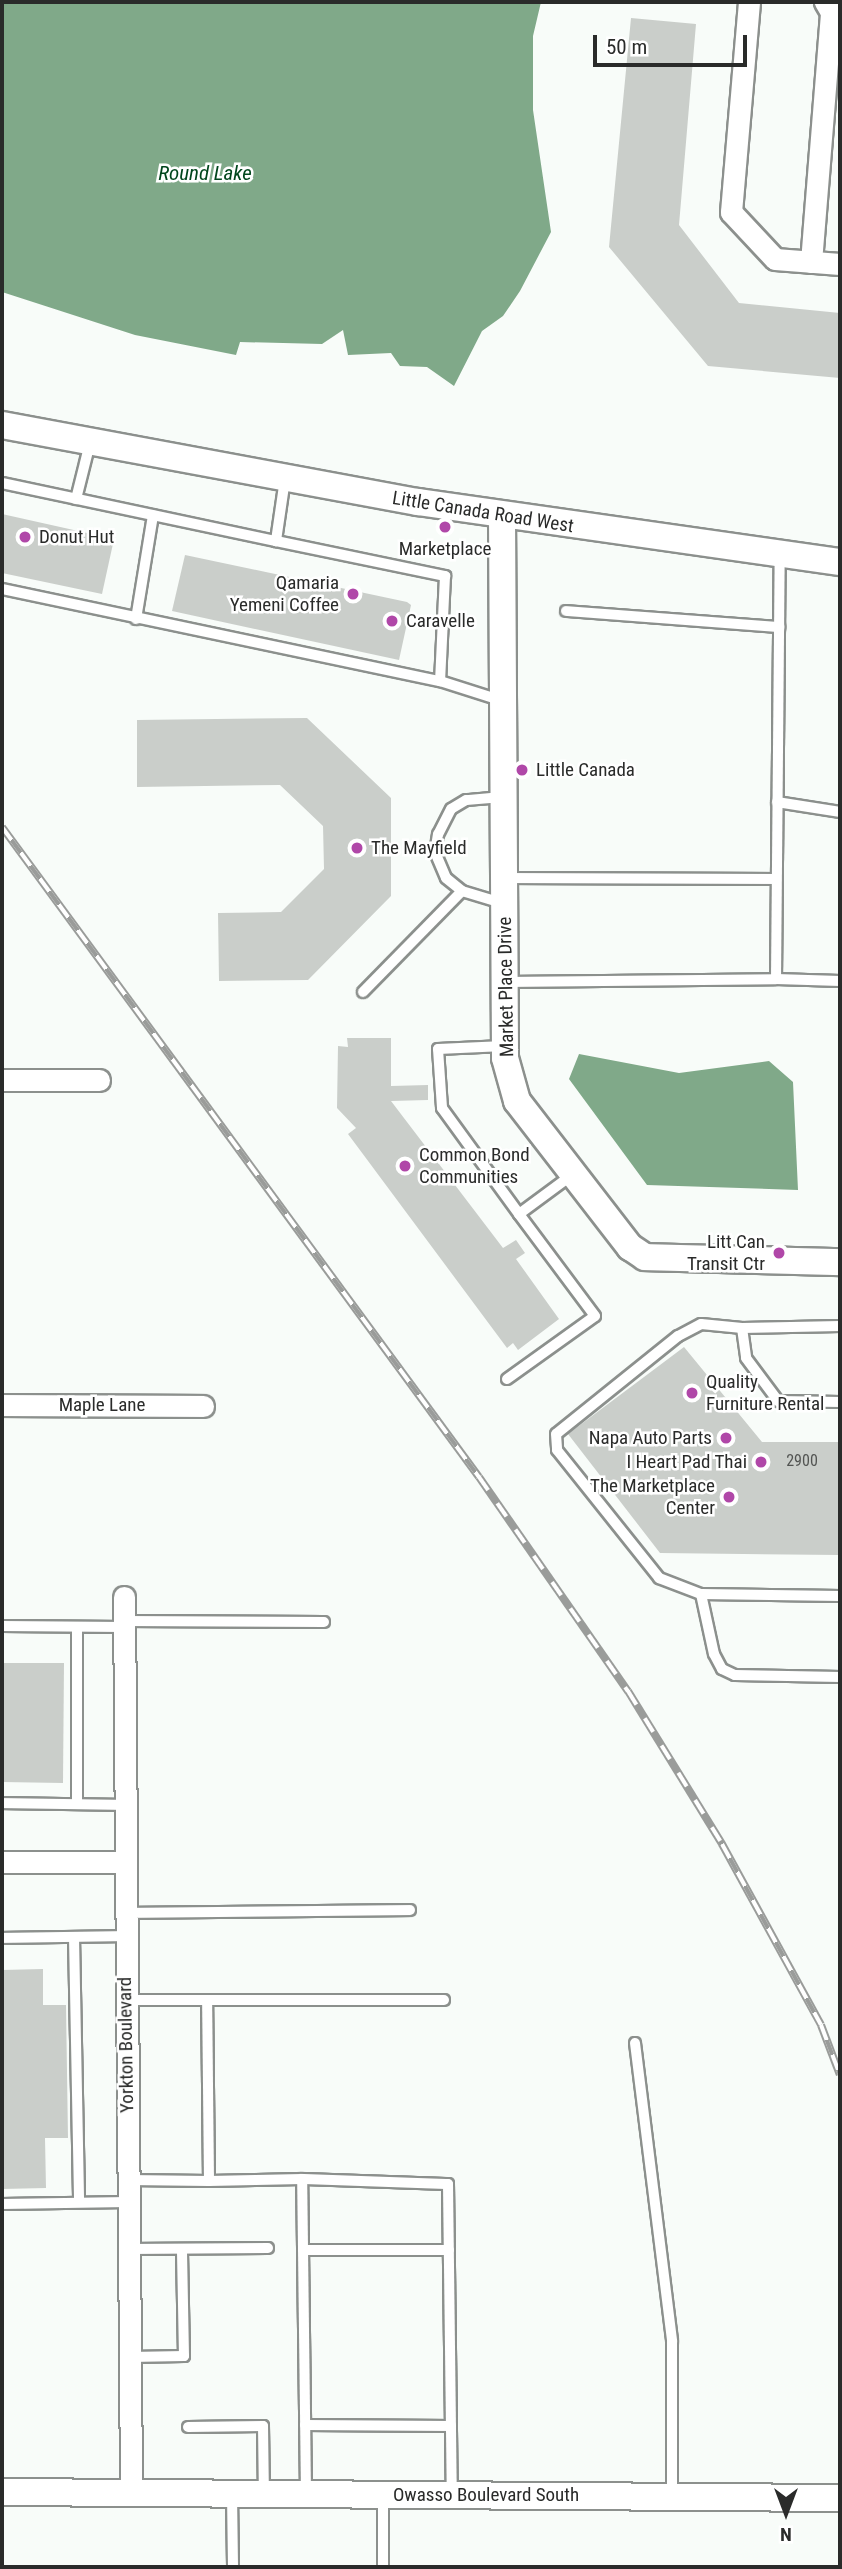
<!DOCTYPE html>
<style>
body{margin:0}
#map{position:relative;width:842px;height:2569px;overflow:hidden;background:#f8fcf9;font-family:"Roboto Condensed",sans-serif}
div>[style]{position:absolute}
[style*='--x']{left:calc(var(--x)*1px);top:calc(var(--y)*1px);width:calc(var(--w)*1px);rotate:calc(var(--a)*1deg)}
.water>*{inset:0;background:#80a989}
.building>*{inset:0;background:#caceca}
.roads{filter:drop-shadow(2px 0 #8c908d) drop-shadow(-2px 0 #8c908d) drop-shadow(0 2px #8c908d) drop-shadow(0 -2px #8c908d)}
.service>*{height:10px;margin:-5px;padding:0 5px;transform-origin:5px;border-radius:5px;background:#fff}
.minor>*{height:21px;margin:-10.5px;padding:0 10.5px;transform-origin:10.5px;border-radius:10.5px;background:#fff}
.tertiary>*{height:26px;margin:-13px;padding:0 13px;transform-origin:13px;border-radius:13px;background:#fff}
.rail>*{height:8px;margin-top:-4px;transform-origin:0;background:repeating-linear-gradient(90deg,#fff 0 16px,#9a9c9a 0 32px);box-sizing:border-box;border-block:2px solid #9a9c9a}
.dots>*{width:19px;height:19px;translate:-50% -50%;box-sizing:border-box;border:4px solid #fff;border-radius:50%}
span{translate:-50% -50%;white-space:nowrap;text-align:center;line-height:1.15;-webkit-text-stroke:5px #fff;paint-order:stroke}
.number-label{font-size:16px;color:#525452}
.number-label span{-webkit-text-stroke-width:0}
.street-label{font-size:19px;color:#2a2b2a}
.poi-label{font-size:19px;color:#2a2b2a}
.left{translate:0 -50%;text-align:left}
.right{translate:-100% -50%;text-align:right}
.water-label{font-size:21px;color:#00461c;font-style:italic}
.frame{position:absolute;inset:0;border:4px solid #2a2b2a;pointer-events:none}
.north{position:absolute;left:751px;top:2478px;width:70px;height:70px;-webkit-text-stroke:5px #fff;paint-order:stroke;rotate:180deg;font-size:19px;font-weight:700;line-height:28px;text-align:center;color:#2a2b2a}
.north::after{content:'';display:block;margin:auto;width:24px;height:32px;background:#2a2b2a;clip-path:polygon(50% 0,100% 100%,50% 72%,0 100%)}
.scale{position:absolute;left:593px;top:35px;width:154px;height:32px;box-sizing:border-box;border:4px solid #2a2b2a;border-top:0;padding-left:9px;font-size:21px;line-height:24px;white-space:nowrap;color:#2a2b2a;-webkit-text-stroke:5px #fff;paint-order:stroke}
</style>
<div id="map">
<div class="water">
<i style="clip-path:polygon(2px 2px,541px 2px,533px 36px,533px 110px,551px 232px,520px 291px,503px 316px,482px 331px,454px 386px,427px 367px,400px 366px,391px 353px,348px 355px,343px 330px,322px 344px,240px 342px,236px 355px,135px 335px,2px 292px)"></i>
<i style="clip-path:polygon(579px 1054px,679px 1073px,769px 1061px,793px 1082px,798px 1190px,647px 1185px,569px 1079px)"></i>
</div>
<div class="building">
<i style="clip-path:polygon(631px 18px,696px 24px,679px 225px,739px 303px,840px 313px,840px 378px,708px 366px,609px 247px)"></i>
<i style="clip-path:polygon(2px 514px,114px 539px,102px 594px,2px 573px)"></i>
<i style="clip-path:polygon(185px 555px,407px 602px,411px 605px,399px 660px,172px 611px)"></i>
<i style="clip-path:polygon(307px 718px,391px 798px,391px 896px,308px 980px,219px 981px,218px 913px,281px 912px,324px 869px,323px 826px,280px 785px,137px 787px,137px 720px)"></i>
<i style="clip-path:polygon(347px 1038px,391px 1038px,391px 1086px,428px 1085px,428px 1100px,391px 1101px,503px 1248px,516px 1240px,525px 1253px,516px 1259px,559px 1319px,518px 1350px,513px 1343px,507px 1348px,348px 1134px,356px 1128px,337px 1108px,338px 1046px,348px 1047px)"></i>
<i style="clip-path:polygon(684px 1347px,762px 1442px,840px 1442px,840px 1555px,660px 1553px,568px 1434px)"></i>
<i style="clip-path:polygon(2px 1663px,64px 1663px,63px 1783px,2px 1782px)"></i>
<i style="clip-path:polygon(43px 1969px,43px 2005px,66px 2005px,68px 2138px,45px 2138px,46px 2188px,2px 2189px,2px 1970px)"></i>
</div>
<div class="roads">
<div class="service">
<i style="--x:285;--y:479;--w:63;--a:98.3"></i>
<i style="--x:276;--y:541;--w:173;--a:11.7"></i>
<i style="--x:445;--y:576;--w:105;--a:92.7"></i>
<i style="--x:440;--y:681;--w:66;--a:17.6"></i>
<i style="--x:2;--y:483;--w:280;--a:12"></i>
<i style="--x:76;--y:499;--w:58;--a:-76"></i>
<i style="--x:2;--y:589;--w:448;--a:11.9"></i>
<i style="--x:566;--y:611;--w:214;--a:4.3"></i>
<i style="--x:136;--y:619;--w:105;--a:-80.7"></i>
<i style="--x:502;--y:797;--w:36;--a:175"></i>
<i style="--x:466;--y:800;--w:17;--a:149"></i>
<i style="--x:451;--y:809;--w:28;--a:117"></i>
<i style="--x:438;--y:834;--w:18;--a:99"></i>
<i style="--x:435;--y:852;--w:28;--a:67"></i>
<i style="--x:446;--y:878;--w:21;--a:39"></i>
<i style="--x:462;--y:891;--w:45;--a:16.8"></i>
<i style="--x:777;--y:802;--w:64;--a:9"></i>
<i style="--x:506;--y:878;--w:270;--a:0.2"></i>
<i style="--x:776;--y:979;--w:64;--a:1.8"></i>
<i style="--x:505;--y:982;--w:271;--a:-0.6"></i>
<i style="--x:776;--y:979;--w:425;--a:-89.5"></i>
<i style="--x:363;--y:992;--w:141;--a:-45.6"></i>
<i style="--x:504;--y:1046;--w:66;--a:177.4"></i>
<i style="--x:438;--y:1049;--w:59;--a:86.1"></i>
<i style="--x:442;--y:1108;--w:131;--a:54"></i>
<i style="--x:840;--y:1326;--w:98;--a:178.8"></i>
<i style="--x:742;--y:1328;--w:30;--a:82"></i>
<i style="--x:746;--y:1358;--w:54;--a:53.3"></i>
<i style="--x:778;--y:1401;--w:62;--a:0.9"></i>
<i style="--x:742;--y:1328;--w:41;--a:-174.4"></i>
<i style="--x:701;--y:1324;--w:26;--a:152"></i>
<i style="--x:678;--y:1336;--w:156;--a:141.2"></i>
<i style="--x:556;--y:1434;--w:16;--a:86"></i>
<i style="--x:557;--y:1450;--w:164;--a:51.4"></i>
<i style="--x:659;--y:1578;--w:45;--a:20.9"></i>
<i style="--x:701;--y:1594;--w:139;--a:0.8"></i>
<i style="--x:507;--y:1379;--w:108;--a:-35.6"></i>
<i style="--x:595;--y:1316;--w:127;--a:-126.7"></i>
<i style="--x:519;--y:1214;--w:67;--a:-36.5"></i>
<i style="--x:701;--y:1594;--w:61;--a:77.8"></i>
<i style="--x:714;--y:1654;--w:17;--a:62"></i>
<i style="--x:722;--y:1669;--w:14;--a:25"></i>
<i style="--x:735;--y:1675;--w:105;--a:1.1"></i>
<i style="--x:124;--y:1621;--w:200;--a:0.3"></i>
<i style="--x:2;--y:1626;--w:122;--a:0.5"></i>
<i style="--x:77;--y:1627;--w:177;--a:90"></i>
<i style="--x:2;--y:1803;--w:122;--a:0.9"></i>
<i style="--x:125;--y:1913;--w:285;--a:-0.6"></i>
<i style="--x:74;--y:1937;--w:265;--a:88.9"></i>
<i style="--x:2;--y:1938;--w:123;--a:-0.9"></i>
<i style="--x:126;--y:2000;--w:318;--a:0"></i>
<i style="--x:635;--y:2043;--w:301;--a:82.9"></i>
<i style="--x:672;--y:2342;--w:154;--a:90"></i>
<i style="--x:128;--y:2180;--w:81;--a:0.7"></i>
<i style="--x:209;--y:2181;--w:181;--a:-90.6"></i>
<i style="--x:209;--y:2181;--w:93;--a:-1.2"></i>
<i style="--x:2;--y:2204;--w:126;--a:-0.9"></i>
<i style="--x:128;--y:2249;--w:140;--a:-0.4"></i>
<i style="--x:303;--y:2250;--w:146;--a:0"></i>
<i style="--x:130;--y:2357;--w:54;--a:-1.1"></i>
<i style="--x:184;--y:2356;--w:107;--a:-91.1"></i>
<i style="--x:305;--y:2425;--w:146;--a:0.4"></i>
<i style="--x:188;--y:2427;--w:75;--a:-0.8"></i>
<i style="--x:263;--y:2426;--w:68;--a:89.2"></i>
<i style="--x:232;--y:2494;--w:73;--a:89.2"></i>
<i style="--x:306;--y:2494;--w:315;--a:-90.7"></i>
<i style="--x:302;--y:2179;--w:146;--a:2"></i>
<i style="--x:448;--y:2184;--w:311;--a:89.3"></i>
<i style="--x:383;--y:2495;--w:72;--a:90"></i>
</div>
<div class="minor">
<i style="--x:749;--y:2;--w:211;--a:94.9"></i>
<i style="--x:731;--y:212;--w:64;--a:46.9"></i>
<i style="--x:775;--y:259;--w:65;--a:4.4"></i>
<i style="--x:811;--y:262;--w:251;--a:-85.4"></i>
<i style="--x:831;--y:12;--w:12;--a:-121"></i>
<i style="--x:2;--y:1080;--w:97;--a:0"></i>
<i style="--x:2;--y:1405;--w:201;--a:0.3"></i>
<i style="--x:124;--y:1597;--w:896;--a:89.55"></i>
<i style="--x:2;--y:1862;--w:122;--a:0"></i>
</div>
<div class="tertiary">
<i style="--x:2;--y:425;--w:423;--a:10.5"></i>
<i style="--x:418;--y:502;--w:426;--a:8.1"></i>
<i style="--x:502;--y:515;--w:543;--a:89.68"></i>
<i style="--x:505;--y:1058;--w:45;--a:74.4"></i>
<i style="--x:517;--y:1101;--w:185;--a:52.3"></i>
<i style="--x:630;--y:1247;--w:18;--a:34"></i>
<i style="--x:645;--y:1257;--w:195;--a:1.5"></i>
<i style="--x:2;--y:2492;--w:838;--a:0.41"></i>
</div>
</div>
<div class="rail">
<i style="--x:2;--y:827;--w:806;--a:53.73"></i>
<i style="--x:479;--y:1477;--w:261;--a:55.2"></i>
<i style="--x:628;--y:1691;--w:180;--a:58.4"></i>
<i style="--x:722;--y:1844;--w:206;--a:61.3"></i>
<i style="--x:821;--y:2025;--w:53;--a:69.2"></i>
</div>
<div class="dots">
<i style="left:445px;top:527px;background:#b047a8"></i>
<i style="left:25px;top:537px;background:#b047a8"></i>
<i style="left:353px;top:594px;background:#b047a8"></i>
<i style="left:392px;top:621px;background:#b047a8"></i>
<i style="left:522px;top:770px;background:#b047a8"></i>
<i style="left:357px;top:848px;background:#b047a8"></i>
<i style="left:405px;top:1166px;background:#b047a8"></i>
<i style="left:779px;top:1253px;background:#b047a8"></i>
<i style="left:692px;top:1393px;background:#b047a8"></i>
<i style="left:726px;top:1438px;background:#b047a8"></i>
<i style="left:761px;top:1462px;background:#b047a8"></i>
<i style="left:729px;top:1497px;background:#b047a8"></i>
</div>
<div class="number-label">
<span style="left:802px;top:1461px">2900</span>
</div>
<div class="street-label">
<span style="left:483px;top:512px;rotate:9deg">Little Canada Road West</span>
<span style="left:506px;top:987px;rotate:-91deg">Market Place Drive</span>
<span style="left:102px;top:1405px">Maple Lane</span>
<span style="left:126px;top:2045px;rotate:-91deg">Yorkton Boulevard</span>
<span style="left:486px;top:2495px">Owasso Boulevard South</span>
</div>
<div class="poi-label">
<span class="left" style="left:39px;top:537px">Donut Hut</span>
<span style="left:445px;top:549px">Marketplace</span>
<span class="right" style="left:339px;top:594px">Qamaria<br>Yemeni Coffee</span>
<span class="left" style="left:406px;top:621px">Caravelle</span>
<span class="left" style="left:536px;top:770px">Little Canada</span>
<span class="left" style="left:371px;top:848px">The Mayfield</span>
<span class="left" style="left:419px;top:1166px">Common Bond<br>Communities</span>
<span class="right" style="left:765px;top:1253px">Litt Can<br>Transit Ctr</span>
<span class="left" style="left:706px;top:1393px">Quality<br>Furniture Rental</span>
<span class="right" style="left:712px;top:1438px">Napa Auto Parts</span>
<span class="right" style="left:747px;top:1462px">I Heart Pad Thai</span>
<span class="right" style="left:715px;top:1497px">The Marketplace<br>Center</span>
</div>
<div class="water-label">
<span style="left:205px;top:173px">Round Lake</span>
</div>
<div class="frame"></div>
<div class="north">N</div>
<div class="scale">50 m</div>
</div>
